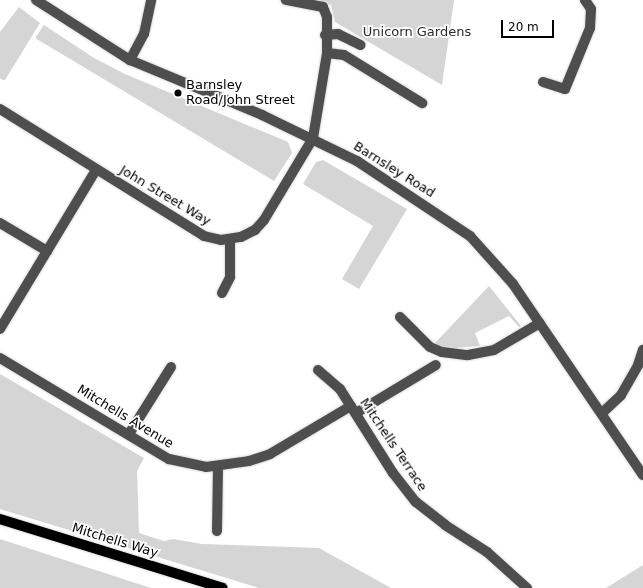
<!DOCTYPE html>
<html>
<head>
<meta charset="utf-8">
<style>
	body { margin:0 }
	#map { position:relative; width:643px; height:588px; overflow:hidden; background:#fff; font-family:"DejaVu Sans",sans-serif }
	div>[style] { position:absolute }
	[style*='--x'] { left:calc(var(--x)*1px); top:calc(var(--y)*1px); width:calc(var(--w)*1px); rotate:calc(var(--a)*1deg) }
	.green>* { inset:0; background:#d5d5d5 }
	.roads { filter:drop-shadow(0 0 1px #dbdbdb) drop-shadow(0 0 1px #dbdbdb) }
	.minor>* { height:10px; margin:-5px; padding:0 5px; transform-origin:5px; border-radius:5px; background:#4e4e4e }
	.major>* { height:10px; margin:-5px; padding:0 5px; transform-origin:5px; border-radius:5px; background:#000 }
	.dots>* { width:11px; height:11px; translate:-50% -50%; box-sizing:border-box; border:2px solid #fff; border-radius:50% }
	span { translate:-50% -50%; white-space:nowrap; text-align:center; line-height:1.15; -webkit-text-stroke:3.5px #fff; paint-order:stroke }
	.park-label { font-size:13px; color:#2c2c2c }
	.poi-label { font-size:13px; color:#000 }
	.left { translate:0 -50%; text-align:left }
	.street-label { font-size:13px; color:#000 }
	.scale { position:absolute; left:501px; top:20px; width:53px; height:18px; box-sizing:border-box; border:2px solid #000; border-top:0; padding-left:5px; font-size:12px; line-height:14px; white-space:nowrap; color:#000; -webkit-text-stroke:3px #fff; paint-order:stroke }
</style>
</head>
<body>
<div id="map">
	<div class="green">
		<div style="clip-path:polygon(309px 0,454px 0,442px 85px,335px 22px,331px 5px)"></div>
		<div style="clip-path:polygon(19px 7px,40px 23px,5px 80px,3px 80px,0 78px,0 32px)"></div>
		<div style="clip-path:polygon(44px 25px,94px 58px,125px 74px,288px 142px,292px 153px,274px 181px,35px 38px)"></div>
		<div style="clip-path:polygon(323px 160px,407px 209px,359px 289px,342px 279px,373px 226px,303px 184px,316px 162px)"></div>
		<div style="clip-path:polygon(489px 286px,521px 326px,519px 327px,509px 316px,475px 333px,480px 346px,443px 349px,434px 344px)"></div>
		<div style="clip-path:polygon(0 374px,144px 458px,137px 471px,139px 533px,164px 541px,173px 539px,202px 544px,319px 548px,391px 588px,259px 588px,0 509px)"></div>
		<div style="clip-path:polygon(0 539px,151px 588px,0 588px)"></div>
		<div style="clip-path:polygon(643px 565px,643px 588px,606px 588px)"></div>
	</div>
	<div class="roads">
		<div class="minor">
			<div style="--x:36;--y:0;--w:112;--a:32.6"></div>
			<div style="--x:130;--y:60;--w:143;--a:22.6"></div>
			<div style="--x:262;--y:115;--w:106;--a:25.8"></div>
			<div style="--x:357;--y:161;--w:136;--a:33.6"></div>
			<div style="--x:470;--y:236;--w:64;--a:48.1"></div>
			<div style="--x:513;--y:284;--w:231;--a:55.8"></div>
			<div style="--x:325;--y:35;--w:13;--a:-4"></div>
			<div style="--x:338;--y:34;--w:25;--a:26"></div>
			<div style="--x:327;--y:53;--w:17;--a:7"></div>
			<div style="--x:344;--y:55;--w:92;--a:31.6"></div>
			<div style="--x:130;--y:60;--w:30;--a:-62"></div>
			<div style="--x:144;--y:34;--w:35;--a:-78"></div>
			<div style="--x:543;--y:82;--w:23;--a:18"></div>
			<div style="--x:565;--y:89;--w:66;--a:-67.7"></div>
			<div style="--x:590;--y:28;--w:19;--a:-87"></div>
			<div style="--x:591;--y:9;--w:11;--a:-124"></div>
			<div style="--x:0;--y:109;--w:240;--a:31.9"></div>
			<div style="--x:204;--y:236;--w:17;--a:13"></div>
			<div style="--x:221;--y:240;--w:20;--a:-9"></div>
			<div style="--x:241;--y:237;--w:16;--a:-27"></div>
			<div style="--x:255;--y:230;--w:13;--a:-48"></div>
			<div style="--x:264;--y:220;--w:96;--a:-59.1"></div>
			<div style="--x:313;--y:138;--w:86;--a:-80.6"></div>
			<div style="--x:327;--y:53;--w:36;--a:-90"></div>
			<div style="--x:327;--y:17;--w:11;--a:-112"></div>
			<div style="--x:323;--y:7;--w:38;--a:-169"></div>
			<div style="--x:0;--y:223;--w:55;--a:30.8"></div>
			<div style="--x:222;--y:293;--w:18;--a:-63"></div>
			<div style="--x:230;--y:277;--w:38;--a:-90"></div>
			<div style="--x:400;--y:317;--w:42;--a:45"></div>
			<div style="--x:430;--y:347;--w:13;--a:23"></div>
			<div style="--x:442;--y:352;--w:26;--a:7"></div>
			<div style="--x:468;--y:355;--w:26;--a:-11"></div>
			<div style="--x:494;--y:350;--w:53;--a:-30.4"></div>
			<div style="--x:0;--y:329;--w:186;--a:-58.9"></div>
			<div style="--x:0;--y:358;--w:197;--a:30.9"></div>
			<div style="--x:169;--y:459;--w:38;--a:12"></div>
			<div style="--x:206;--y:467;--w:43;--a:-7.9"></div>
			<div style="--x:249;--y:461;--w:22;--a:-18"></div>
			<div style="--x:270;--y:454;--w:94;--a:-30.7"></div>
			<div style="--x:318;--y:370;--w:29;--a:41"></div>
			<div style="--x:340;--y:389;--w:99;--a:57.8"></div>
			<div style="--x:393;--y:473;--w:37;--a:52"></div>
			<div style="--x:416;--y:502;--w:37;--a:38"></div>
			<div style="--x:445;--y:525;--w:50;--a:32.7"></div>
			<div style="--x:487;--y:552;--w:54;--a:42"></div>
			<div style="--x:356;--y:413;--w:93;--a:-31"></div>
			<div style="--x:602;--y:413;--w:26;--a:-43"></div>
			<div style="--x:621;--y:395;--w:34;--a:-60"></div>
			<div style="--x:638;--y:365;--w:16;--a:-72"></div>
			<div style="--x:129;--y:434;--w:79;--a:-57.9"></div>
			<div style="--x:217;--y:531;--w:65;--a:-89.1"></div>
		</div>
		<div class="major">
			<div style="--x:0;--y:519;--w:233;--a:17.2"></div>
		</div>
	</div>
	<div class="dots">
		<div style="left:178px;top:93px;background:#000"></div>
	</div>
	<div class="park-label">
		<span style="left:417px;top:32px">Unicorn Gardens</span>
	</div>
	<div class="poi-label">
		<span class="left" style="left:186px;top:93px">Barnsley<br>Road/John Street</span>
	</div>
	<div class="street-label">
		<span style="left:394px;top:170px;rotate:32deg">Barnsley Road</span>
		<span style="left:165px;top:196px;rotate:31deg">John Street Way</span>
		<span style="left:125px;top:417px;rotate:31deg">Mitchells Avenue</span>
		<span style="left:393px;top:445px;rotate:56deg">Mitchells Terrace</span>
		<span style="left:115px;top:541px;rotate:17deg">Mitchells Way</span>
	</div>
	<div class="scale">20 m</div>
</div>
</body>
</html>
